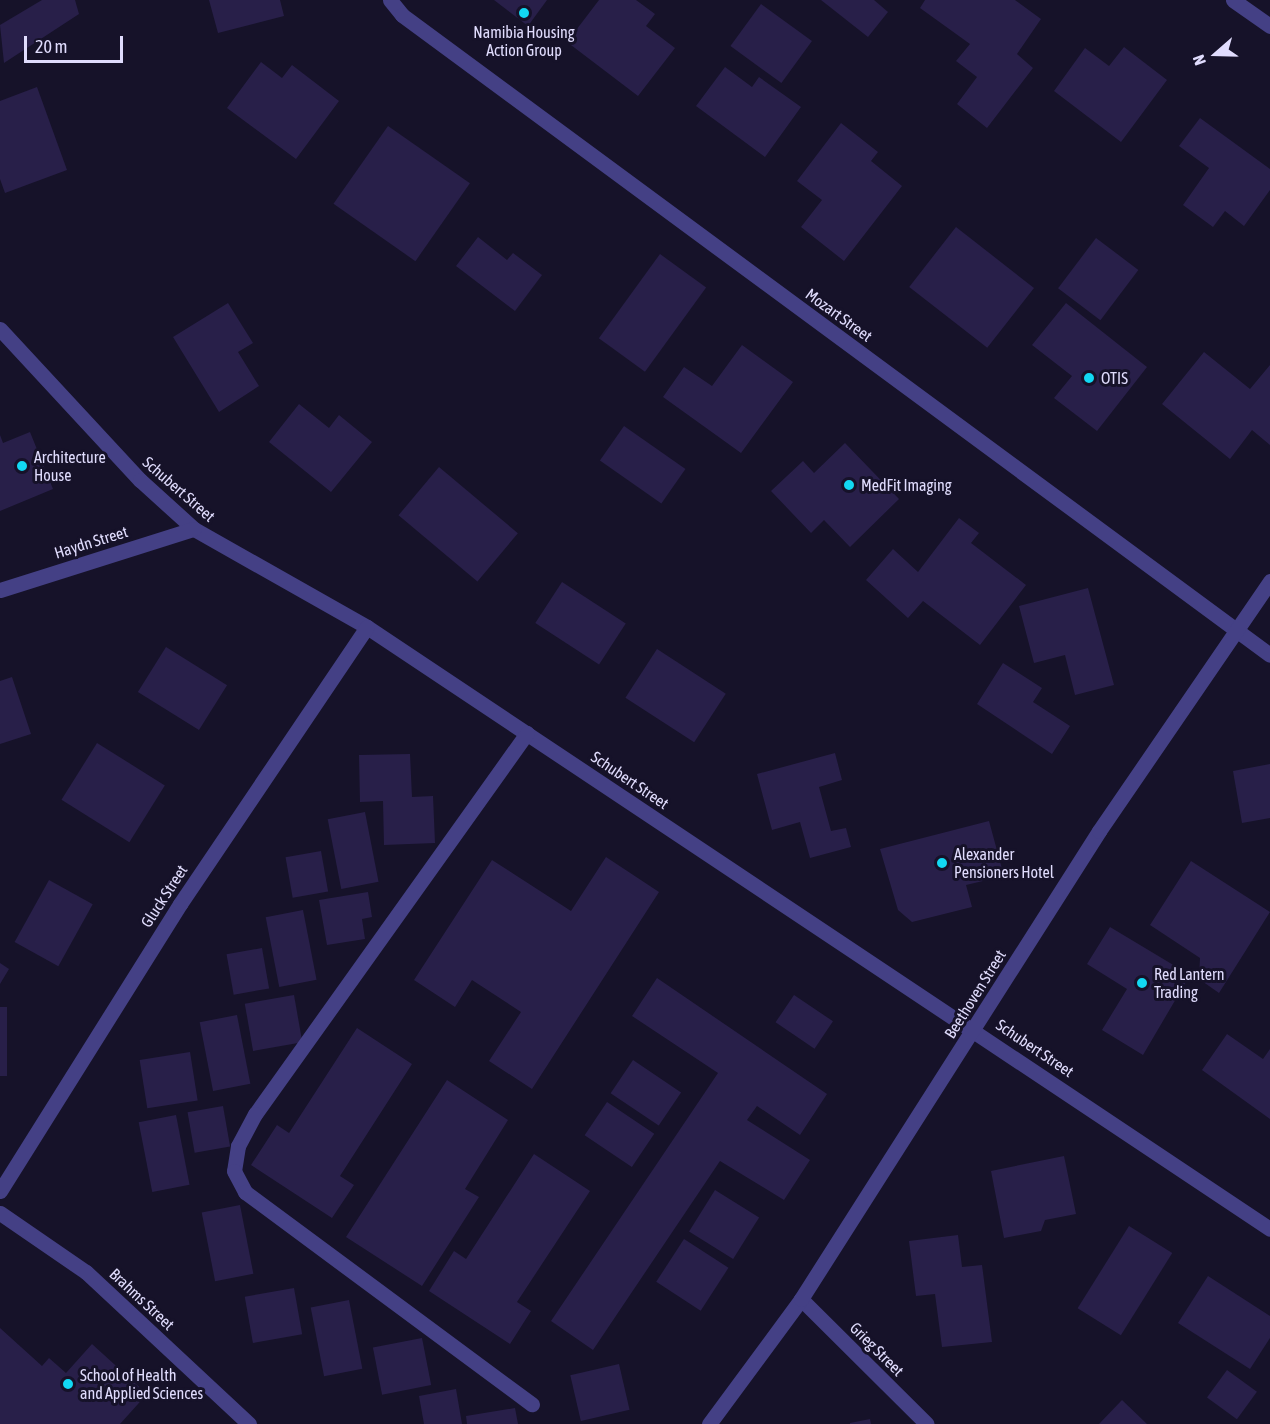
<!DOCTYPE html>
<html>
<head>
<meta charset="utf-8">
<style>
	body { margin:0 }
	#map { position:relative; width:1270px; height:1424px; overflow:hidden; background:#161229; font-family:"Asap Condensed",sans-serif }
	div>[style] { position:absolute }
	[style*='--x'] { left:calc(var(--x)*1px); top:calc(var(--y)*1px); width:calc(var(--w)*1px); rotate:calc(var(--a)*1deg) }
	.building>* { inset:0; background:#281f49; transform-origin:0 0 }
	.minor>* { height:15px; margin:-7.5px; padding:0 7.5px; transform-origin:7.5px; border-radius:7.5px; background:#444085 }
	.dots>* { width:16px; height:16px; translate:-50% -50%; box-sizing:border-box; border:3px solid #161229; border-radius:50% }
	span { translate:-50% -50%; white-space:nowrap; text-align:center; line-height:1.15; -webkit-text-stroke:6px #161229; paint-order:stroke }
	.poi-label { font-size:16px; color:#e0dcfd }
	.left { translate:0 -50%; text-align:left }
	.street-label { font-size:16px; color:#e0dcfd }
	.north { position:absolute; left:1186px; top:24px; width:60px; height:60px; -webkit-text-stroke:4px #161229; paint-order:stroke; rotate:250deg; font-size:16px; font-weight:700; line-height:24px; text-align:center; color:#e0dcfd }
	.north::after { content:''; display:block; margin:auto; width:21px; height:27px; background:#e0dcfd; clip-path:polygon(50% 0,100% 100%,50% 72%,0 100%) }
	.scale { position:absolute; left:24px; top:36px; width:99px; height:27px; box-sizing:border-box; border:3px solid #e0dcfd; border-top:0; padding-left:8px; font-size:18px; line-height:21px; white-space:nowrap; color:#e0dcfd; -webkit-text-stroke:4px #161229; paint-order:stroke }
</style>
</head>
<body>
<div id="map">
	<div class="building">
		<div style="clip-path:polygon(42px 0,75px 0,79px 14px,4px 63px,0 25px)"></div>
		<div style="clip-path:polygon(209px 0,280px 0,284px 16px,218px 33px)"></div>
		<div style="clip-path:polygon(494px 0,547px 0,528px 26px)"></div>
		<div style="clip-path:polygon(599px 0,636px 0,655px 14px,646px 26px,675px 48px,638px 96px,567px 42px)"></div>
		<div style="clip-path:polygon(821px 0,874px 0,888px 12px,868px 37px)"></div>
		<div style="clip-path:polygon(925px 0,1015px 0,1041px 19px,1017px 54px,1033px 68px,987px 128px,957px 104px,977px 77px,956px 61px,970px 44px,920px 8px)"></div>
		<div style="left:761px;top:4px;width:63px;height:52px;rotate:36deg"></div>
		<div style="clip-path:polygon(1124px 47px,1167px 80px,1121px 142px,1054px 91px,1085px 48px,1109px 66px)"></div>
		<div style="clip-path:polygon(261px 62px,282px 78px,292px 65px,339px 101px,296px 159px,227px 108px)"></div>
		<div style="clip-path:polygon(725px 67px,752px 87px,759px 77px,801px 107px,765px 157px,696px 106px)"></div>
		<div style="clip-path:polygon(37px 87px,67px 170px,5px 193px,0 179px,0 101px)"></div>
		<div style="clip-path:polygon(1200px 118px,1270px 169px,1270px 190px,1244px 226px,1225px 211px,1213px 227px,1183px 205px,1209px 168px,1179px 146px)"></div>
		<div style="clip-path:polygon(841px 123px,878px 152px,871px 161px,902px 186px,844px 261px,801px 227px,822px 200px,797px 181px)"></div>
		<div style="left:388px;top:126px;width:100px;height:95px;rotate:35deg"></div>
		<div style="left:956px;top:227px;width:99px;height:76px;rotate:38deg"></div>
		<div style="clip-path:polygon(478px 237px,507px 260px,513px 253px,542px 275px,515px 311px,456px 266px)"></div>
		<div style="left:1096px;top:238px;width:53px;height:63px;rotate:37deg"></div>
		<div style="left:660px;top:254px;width:57px;height:104px;rotate:36deg"></div>
		<div style="clip-path:polygon(228px 303px,253px 343px,238px 352px,259px 386px,219px 412px,173px 337px)"></div>
		<div style="clip-path:polygon(1066px 303px,1147px 367px,1097px 431px,1054px 398px,1072px 376px,1032px 345px)"></div>
		<div style="clip-path:polygon(742px 345px,793px 382px,741px 453px,663px 397px,684px 367px,712px 386px)"></div>
		<div style="clip-path:polygon(1204px 352px,1250px 389px,1270px 365px,1270px 445px,1252px 430px,1230px 459px,1162px 404px)"></div>
		<div style="clip-path:polygon(299px 404px,329px 428px,339px 415px,372px 442px,331px 492px,269px 442px)"></div>
		<div style="left:624px;top:426px;width:75px;height:42px;rotate:35deg"></div>
		<div style="clip-path:polygon(30px 432px,53px 489px,0 511px,0 435px,3px 443px)"></div>
		<div style="clip-path:polygon(845px 443px,899px 499px,850px 547px,824px 520px,811px 533px,771px 491px,803px 461px,814px 473px)"></div>
		<div style="left:439px;top:467px;width:103px;height:63px;rotate:40deg"></div>
		<div style="clip-path:polygon(959px 518px,979px 533px,971px 543px,1026px 585px,980px 645px,923px 601px,908px 618px,866px 580px,893px 549px,918px 572px)"></div>
		<div style="left:562px;top:582px;width:76px;height:49px;rotate:33deg"></div>
		<div style="clip-path:polygon(1088px 588px,1114px 685px,1075px 695px,1065px 655px,1034px 663px,1019px 606px)"></div>
		<div style="left:166px;top:647px;width:72px;height:53px;rotate:32deg"></div>
		<div style="left:657px;top:649px;width:82px;height:58px;rotate:33deg"></div>
		<div style="clip-path:polygon(1003px 663px,1042px 688px,1033px 702px,1070px 726px,1052px 754px,977px 704px)"></div>
		<div style="clip-path:polygon(12px 677px,31px 734px,0 744px,0 681px)"></div>
		<div style="left:97px;top:743px;width:80px;height:67px;rotate:32deg"></div>
		<div style="clip-path:polygon(835px 753px,842px 780px,819px 787px,831px 831px,846px 828px,851px 847px,810px 858px,800px 822px,772px 830px,757px 774px)"></div>
		<div style="clip-path:polygon(410px 754px,412px 797px,433px 796px,435px 843px,384px 845px,383px 801px,360px 802px,359px 755px)"></div>
		<div style="clip-path:polygon(1270px 764px,1270px 818px,1242px 823px,1233px 771px)"></div>
		<div style="left:365px;top:812px;width:71px;height:38px;rotate:79deg"></div>
		<div style="clip-path:polygon(989px 821px,1004px 876px,966px 885px,972px 907px,912px 922px,898px 910px,880px 849px)"></div>
		<div style="left:321px;top:851px;width:41px;height:36px;rotate:80deg"></div>
		<div style="clip-path:polygon(606px 857px,659px 892px,532px 1089px,489px 1061px,521px 1012px,472px 980px,455px 1007px,414px 980px,492px 860px,571px 911px)"></div>
		<div style="clip-path:polygon(1191px 861px,1270px 912px,1219px 993px,1199px 979px,1200px 958px,1150px 925px)"></div>
		<div style="left:49px;top:880px;width:50px;height:71px;rotate:29deg"></div>
		<div style="clip-path:polygon(368px 892px,372px 917px,362px 919px,365px 939px,327px 945px,319px 900px)"></div>
		<div style="left:303px;top:910px;width:71px;height:38px;rotate:79deg"></div>
		<div style="clip-path:polygon(1110px 927px,1190px 975px,1143px 1055px,1102px 1030px,1127px 989px,1087px 964px)"></div>
		<div style="left:262px;top:948px;width:41px;height:36px;rotate:80deg"></div>
		<div style="clip-path:polygon(0 963px,9px 969px,0 984px)"></div>
		<div style="clip-path:polygon(657px 978px,827px 1094px,800px 1135px,757px 1106px,747px 1120px,810px 1160px,784px 1200px,720px 1161px,593px 1350px,551px 1321px,718px 1073px,632px 1016px)"></div>
		<div style="left:294px;top:995px;width:48px;height:50px;rotate:80deg"></div>
		<div style="left:794px;top:995px;width:47px;height:33px;rotate:34deg"></div>
		<div style="left:0;top:1007px;width:7px;height:69px"></div>
		<div style="left:237px;top:1015px;width:70px;height:38px;rotate:79deg"></div>
		<div style="clip-path:polygon(357px 1028px,412px 1064px,340px 1176px,354px 1185px,332px 1218px,251px 1165px,277px 1125px,289px 1133px)"></div>
		<div style="clip-path:polygon(1227px 1034px,1263px 1059px,1270px 1049px,1270px 1119px,1202px 1070px)"></div>
		<div style="left:190px;top:1052px;width:49px;height:51px;rotate:81deg"></div>
		<div style="left:633px;top:1060px;width:58px;height:40px;rotate:34deg"></div>
		<div style="clip-path:polygon(447px 1080px,508px 1120px,465px 1189px,479px 1197px,422px 1286px,346px 1237px)"></div>
		<div style="left:607px;top:1102px;width:57px;height:40px;rotate:34deg"></div>
		<div style="left:223px;top:1106px;width:41px;height:36px;rotate:80deg"></div>
		<div style="left:176px;top:1115px;width:71px;height:38px;rotate:79deg"></div>
		<div style="clip-path:polygon(534px 1154px,590px 1191px,517px 1302px,531px 1311px,510px 1344px,429px 1291px,454px 1251px,466px 1259px)"></div>
		<div style="clip-path:polygon(1064px 1156px,1076px 1214px,1045px 1220px,1041px 1231px,1004px 1238px,991px 1171px)"></div>
		<div style="left:715px;top:1190px;width:52px;height:49px;rotate:32deg"></div>
		<div style="left:240px;top:1205px;width:70px;height:39px;rotate:79deg"></div>
		<div style="left:1129px;top:1226px;width:51px;height:97px;rotate:32deg"></div>
		<div style="clip-path:polygon(958px 1235px,962px 1267px,982px 1265px,992px 1342px,942px 1347px,935px 1294px,916px 1296px,909px 1241px)"></div>
		<div style="left:684px;top:1239px;width:53px;height:51px;rotate:33deg"></div>
		<div style="clip-path:polygon(1208px 1276px,1270px 1316px,1270px 1338px,1250px 1369px,1178px 1323px)"></div>
		<div style="left:294px;top:1288px;width:47px;height:50px;rotate:80deg"></div>
		<div style="left:349px;top:1300px;width:70px;height:39px;rotate:79deg"></div>
		<div style="clip-path:polygon(0 1328px,42px 1366px,49px 1358px,66px 1373px,92px 1344px,147px 1394px,120px 1424px,0 1424px)"></div>
		<div style="left:422px;top:1338px;width:48px;height:50px;rotate:79deg"></div>
		<div style="left:619px;top:1364px;width:47px;height:50px;rotate:77deg"></div>
		<div style="left:1227px;top:1370px;width:37px;height:34px;rotate:36deg"></div>
		<div style="clip-path:polygon(456px 1389px,462px 1424px,424px 1424px,419px 1396px)"></div>
		<div style="clip-path:polygon(1122px 1400px,1147px 1424px,1099px 1424px)"></div>
		<div style="clip-path:polygon(515px 1408px,518px 1424px,467px 1424px,466px 1416px)"></div>
		<div style="clip-path:polygon(870px 1419px,871px 1424px,850px 1424px,850px 1423px)"></div>
	</div>
	<div class="minor">
		<div style="--x:390;--y:0;--w:19;--a:51"></div>
		<div style="--x:402;--y:15;--w:1078;--a:36.4"></div>
		<div style="--x:1233;--y:0;--w:45;--a:35.1"></div>
		<div style="--x:0;--y:329;--w:206;--a:47.2"></div>
		<div style="--x:140;--y:480;--w:73;--a:42.2"></div>
		<div style="--x:194;--y:529;--w:199;--a:29.5"></div>
		<div style="--x:367;--y:627;--w:1085;--a:33.69"></div>
		<div style="--x:0;--y:590;--w:203;--a:-17.5"></div>
		<div style="--x:527;--y:733;--w:468;--a:125.5"></div>
		<div style="--x:255;--y:1114;--w:36;--a:118"></div>
		<div style="--x:238;--y:1146;--w:25;--a:99"></div>
		<div style="--x:234;--y:1171;--w:24;--a:62"></div>
		<div style="--x:245;--y:1192;--w:357;--a:36.5"></div>
		<div style="--x:0;--y:1191;--w:339;--a:-57.9"></div>
		<div style="--x:180;--y:904;--w:334;--a:-56"></div>
		<div style="--x:0;--y:1213;--w:104;--a:34.5"></div>
		<div style="--x:86;--y:1272;--w:223;--a:43"></div>
		<div style="--x:801;--y:1299;--w:177;--a:44.8"></div>
		<div style="--x:709;--y:1424;--w:155;--a:-53.6"></div>
		<div style="--x:801;--y:1299;--w:555;--a:-57.51"></div>
		<div style="--x:1099;--y:831;--w:303;--a:-55.6"></div>
	</div>
	<div class="dots">
		<div style="left:524px;top:13px;background:#12d8f3"></div>
		<div style="left:1089px;top:378px;background:#12d8f3"></div>
		<div style="left:22px;top:466px;background:#12d8f3"></div>
		<div style="left:849px;top:485px;background:#12d8f3"></div>
		<div style="left:942px;top:863px;background:#12d8f3"></div>
		<div style="left:1142px;top:983px;background:#12d8f3"></div>
		<div style="left:68px;top:1384px;background:#12d8f3"></div>
	</div>
	<div class="poi-label">
		<span style="left:524px;top:41px">Namibia Housing<br>Action Group</span>
		<span class="left" style="left:1101px;top:378px">OTIS</span>
		<span class="left" style="left:34px;top:466px">Architecture<br>House</span>
		<span class="left" style="left:861px;top:485px">MedFit Imaging</span>
		<span class="left" style="left:954px;top:863px">Alexander<br>Pensioners Hotel</span>
		<span class="left" style="left:1154px;top:983px">Red Lantern<br>Trading</span>
		<span class="left" style="left:80px;top:1384px">School of Health<br>and Applied Sciences</span>
	</div>
	<div class="street-label">
		<span style="left:839px;top:315px;rotate:36deg">Mozart Street</span>
		<span style="left:179px;top:489px;rotate:41deg">Schubert Street</span>
		<span style="left:91px;top:542px;rotate:-17deg">Haydn Street</span>
		<span style="left:630px;top:780px;rotate:34deg">Schubert Street</span>
		<span style="left:164px;top:896px;rotate:-57deg">Gluck Street</span>
		<span style="left:975px;top:994px;rotate:-58deg">Beethoven Street</span>
		<span style="left:1035px;top:1048px;rotate:34deg">Schubert Street</span>
		<span style="left:142px;top:1299px;rotate:43deg">Brahms Street</span>
		<span style="left:877px;top:1349px;rotate:45deg">Grieg Street</span>
	</div>
	<div class="north">N</div>
	<div class="scale">20 m</div>
</div>
</body>
</html>
